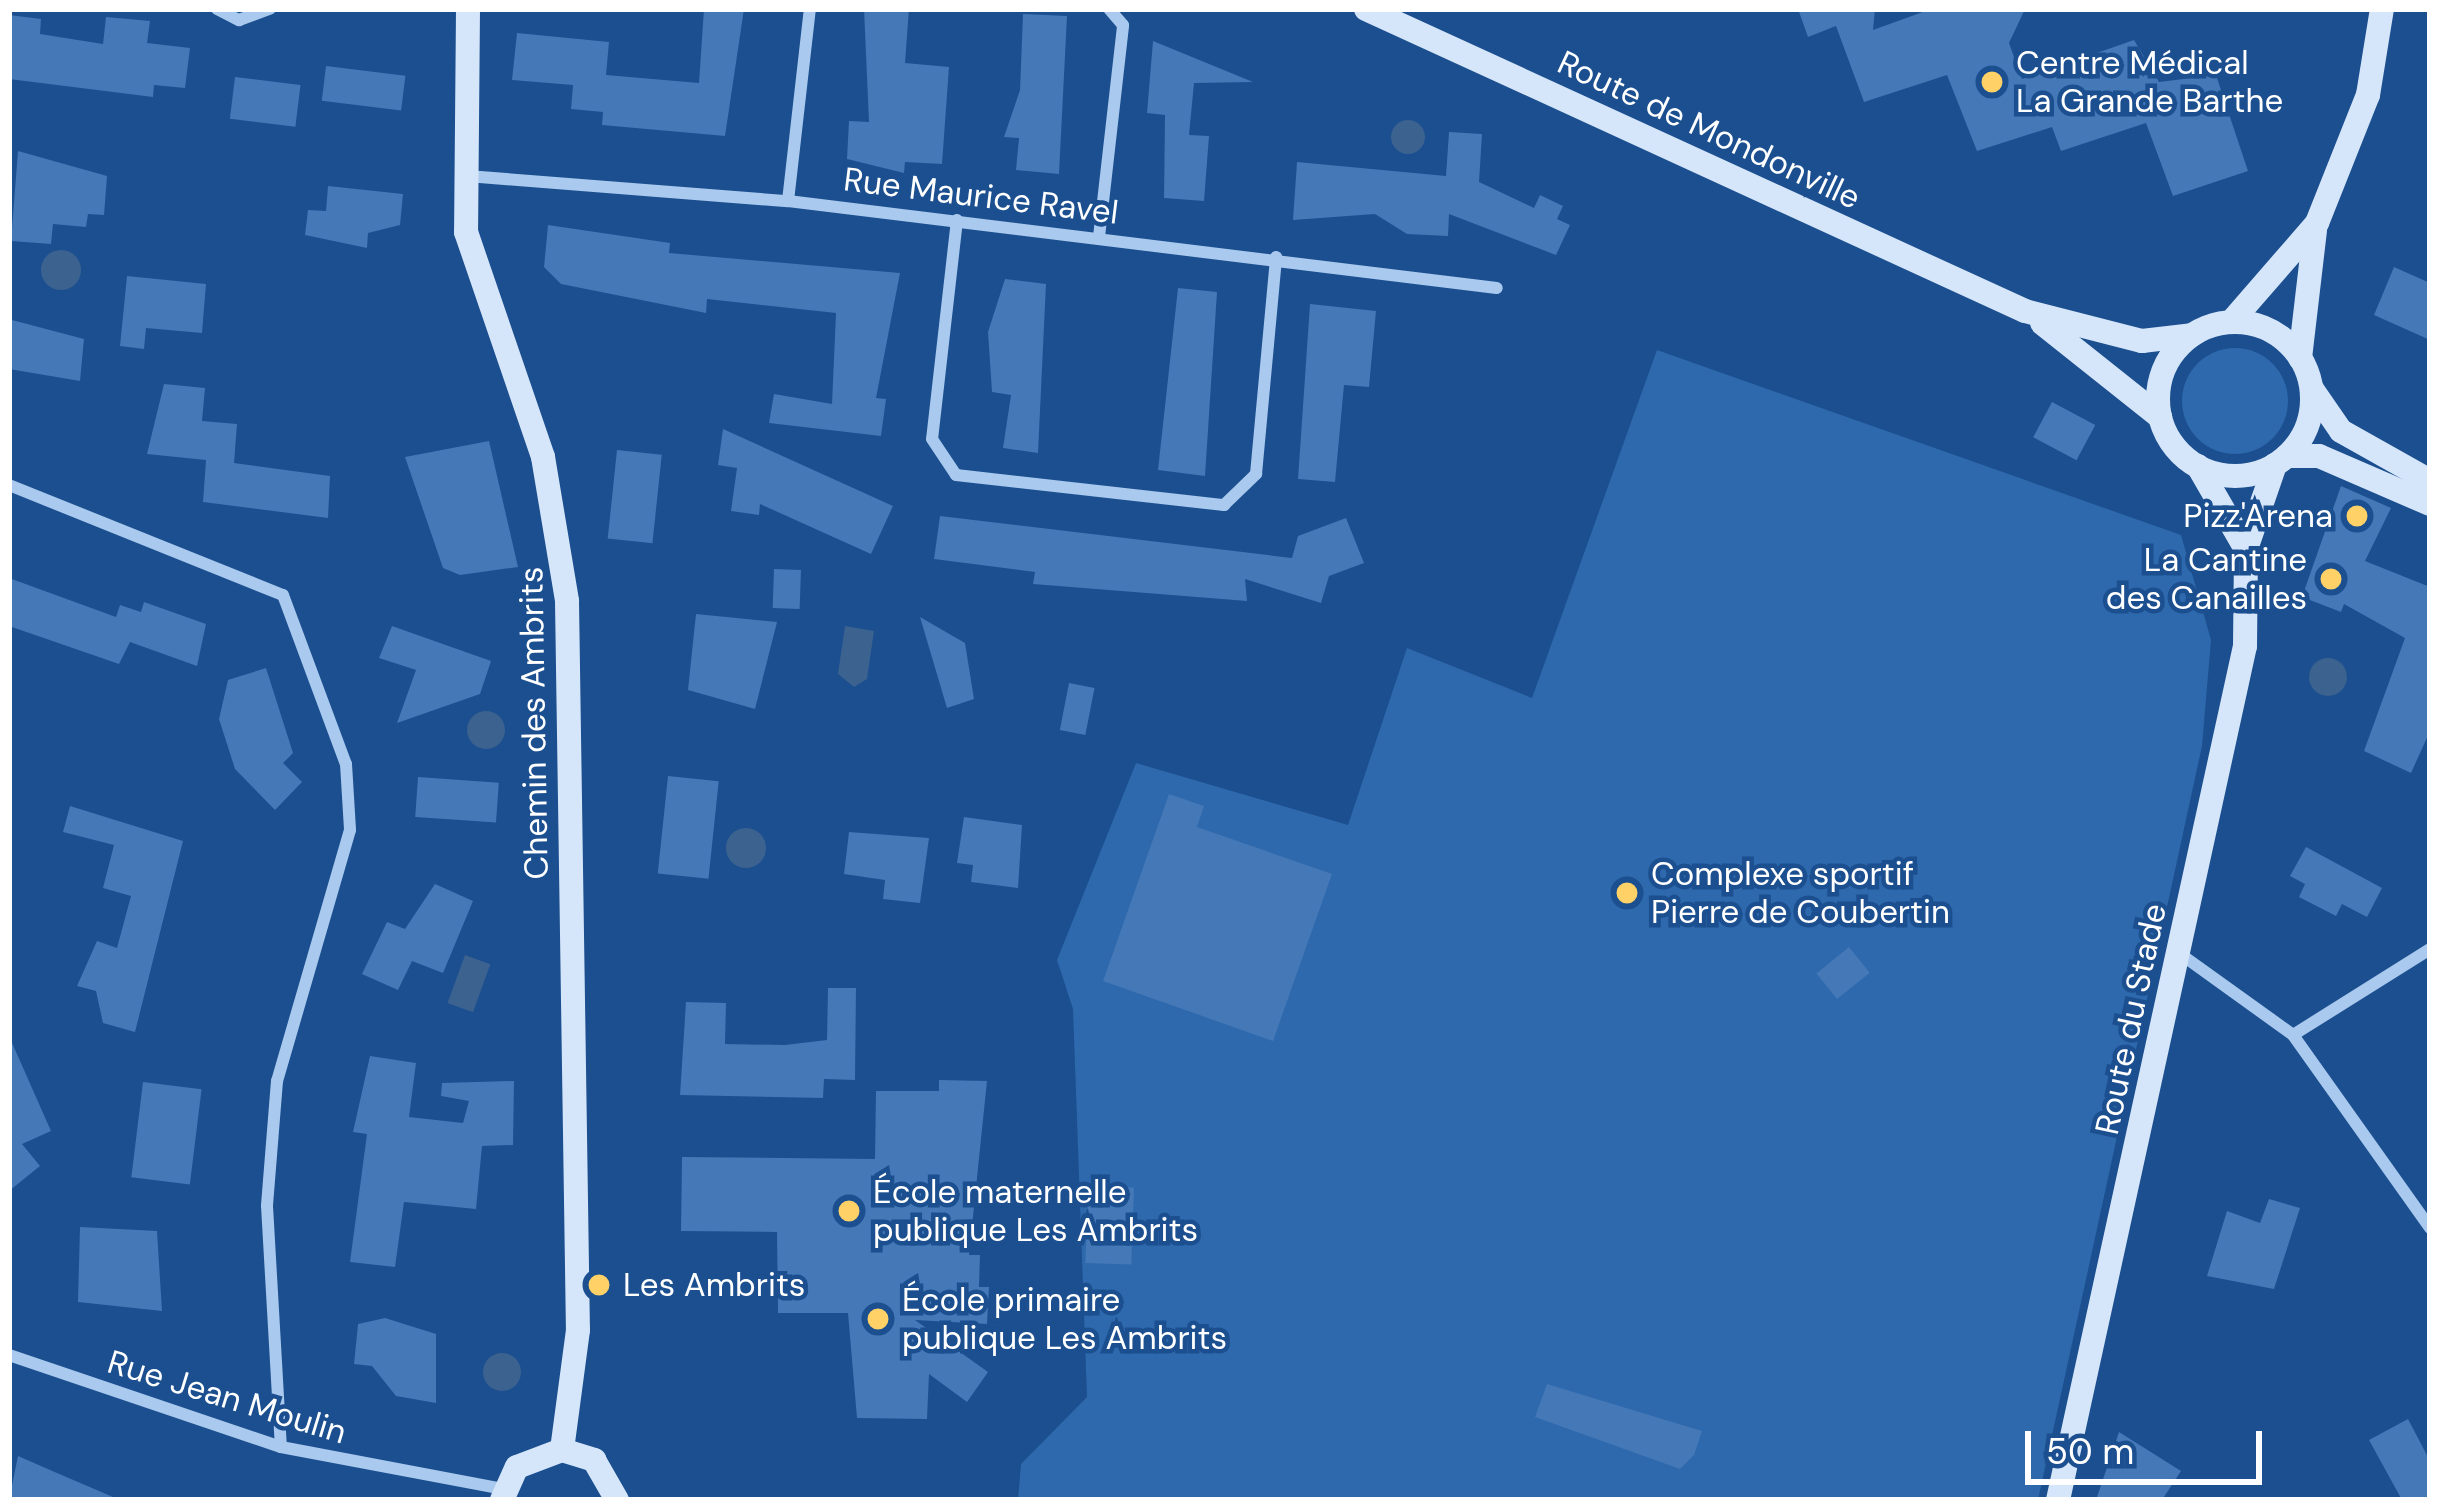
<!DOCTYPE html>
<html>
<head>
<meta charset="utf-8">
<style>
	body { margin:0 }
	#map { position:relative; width:2439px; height:1509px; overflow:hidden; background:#1b4f8f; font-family:"DM Sans",sans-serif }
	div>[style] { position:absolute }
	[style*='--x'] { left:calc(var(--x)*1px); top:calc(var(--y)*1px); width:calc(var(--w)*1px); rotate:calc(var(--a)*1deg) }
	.green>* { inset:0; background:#2e69ad }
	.round { border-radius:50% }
	.water>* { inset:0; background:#3c6290; transform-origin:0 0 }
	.building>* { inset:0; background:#4478b7; transform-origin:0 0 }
	.street>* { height:12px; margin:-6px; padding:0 6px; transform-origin:6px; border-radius:6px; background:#a9c9ee }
	.secondary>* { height:24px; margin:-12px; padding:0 12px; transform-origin:12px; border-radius:12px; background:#d6e6fa }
	.secondary>.ring { margin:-12px; padding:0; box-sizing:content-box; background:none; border:24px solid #d6e6fa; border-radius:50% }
	.dots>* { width:33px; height:33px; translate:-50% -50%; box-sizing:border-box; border:6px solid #1b4f8f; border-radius:50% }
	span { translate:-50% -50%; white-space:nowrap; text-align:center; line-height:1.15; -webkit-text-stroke:9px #1b4f8f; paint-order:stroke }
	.poi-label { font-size:33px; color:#fff }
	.left { translate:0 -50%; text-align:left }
	.right { translate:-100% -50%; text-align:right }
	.street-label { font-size:33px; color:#fff }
	.frame { position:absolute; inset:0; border:12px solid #fff; pointer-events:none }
	.scale { position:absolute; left:2025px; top:1431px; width:237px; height:54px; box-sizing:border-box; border:6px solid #fff; border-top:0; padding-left:15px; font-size:36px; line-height:42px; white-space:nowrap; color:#fff; -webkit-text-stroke:9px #1b4f8f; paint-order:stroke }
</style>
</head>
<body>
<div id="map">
	<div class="green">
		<div class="round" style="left:2182px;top:348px;width:106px;height:106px"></div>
		<div style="clip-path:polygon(1657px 350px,2181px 535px,2211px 640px,2202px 746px,2038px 1500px,1018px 1500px,1021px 1464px,1087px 1397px,1073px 1009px,1057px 960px,1136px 763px,1348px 825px,1407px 648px,1532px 698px)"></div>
	</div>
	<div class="water">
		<div class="round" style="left:1391px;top:120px;width:34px;height:34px"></div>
		<div class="round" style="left:41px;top:250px;width:40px;height:40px"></div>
		<div style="clip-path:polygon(845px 626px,874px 631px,867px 679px,854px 687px,838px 674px)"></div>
		<div class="round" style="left:2309px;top:658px;width:38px;height:38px"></div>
		<div class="round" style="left:467px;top:711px;width:38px;height:38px"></div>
		<div class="round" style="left:726px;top:828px;width:40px;height:40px"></div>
		<div style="left:465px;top:955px;width:27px;height:51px;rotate:20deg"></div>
		<div class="round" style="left:483px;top:1353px;width:38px;height:38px"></div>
	</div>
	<div class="building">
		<div style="clip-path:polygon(704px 9px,744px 9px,725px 136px,602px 125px,603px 112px,571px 109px,573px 85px,512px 80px,517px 33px,609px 42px,606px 75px,699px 83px)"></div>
		<div style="clip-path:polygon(864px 9px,909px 9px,905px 63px,949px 67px,942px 164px,905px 162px,904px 173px,847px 159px,849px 121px,869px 122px)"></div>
		<div style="clip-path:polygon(1798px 9px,1875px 9px,1873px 30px,1931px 9px,2025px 9px,2009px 43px,2022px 79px,2134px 40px,2159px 82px,2216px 75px,2248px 171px,2173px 196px,2146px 123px,2061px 151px,2052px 127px,1977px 151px,1947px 75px,1864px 102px,1836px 26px,1808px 37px)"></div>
		<div style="clip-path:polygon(1023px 14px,1067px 16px,1059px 174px,1016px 170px,1019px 138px,1004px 137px,1020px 90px)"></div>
		<div style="clip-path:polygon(9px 15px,41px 19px,40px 34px,103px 44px,106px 17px,150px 21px,147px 43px,190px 48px,185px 88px,154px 85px,153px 97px,9px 79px)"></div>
		<div style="clip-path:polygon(1153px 41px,1253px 82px,1194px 83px,1189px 135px,1209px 136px,1204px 201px,1164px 198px,1165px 115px,1147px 113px)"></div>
		<div style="left:326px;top:66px;width:80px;height:35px;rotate:7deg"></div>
		<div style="left:235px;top:77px;width:66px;height:42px;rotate:7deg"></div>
		<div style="clip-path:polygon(1449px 132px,1482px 134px,1479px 182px,1534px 208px,1540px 195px,1563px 206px,1557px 219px,1570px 225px,1556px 255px,1449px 214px,1448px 236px,1407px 234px,1375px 214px,1293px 220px,1297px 162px,1446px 176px)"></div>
		<div style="clip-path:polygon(18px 151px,107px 176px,104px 215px,88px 214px,86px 227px,53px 224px,51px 244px,11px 241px)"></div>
		<div style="clip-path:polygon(328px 186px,403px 194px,400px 225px,368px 233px,367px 248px,305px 235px,308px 210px,326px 211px)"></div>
		<div style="clip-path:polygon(548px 225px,670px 243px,669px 253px,900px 273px,876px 398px,886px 399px,881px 436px,769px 423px,774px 394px,832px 404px,836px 313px,707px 299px,706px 313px,561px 284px,544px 267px)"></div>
		<div style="clip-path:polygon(2394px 267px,2430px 283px,2430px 340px,2374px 315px)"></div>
		<div style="clip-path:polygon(127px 276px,206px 284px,202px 333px,146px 328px,144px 349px,120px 346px)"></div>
		<div style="clip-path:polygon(1005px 279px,1046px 284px,1038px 453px,1003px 448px,1011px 395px,992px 392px,988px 332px)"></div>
		<div style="clip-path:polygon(1178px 288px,1217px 292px,1205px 476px,1158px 470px)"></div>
		<div style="clip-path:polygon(1310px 304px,1376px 311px,1369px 387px,1344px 385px,1335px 482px,1298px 479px)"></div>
		<div style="clip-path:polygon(12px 320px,84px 339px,80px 381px,9px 369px)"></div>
		<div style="clip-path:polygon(164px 384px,205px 388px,202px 421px,237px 424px,234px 463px,330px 476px,328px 518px,203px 502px,206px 460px,147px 454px)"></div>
		<div style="left:2052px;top:402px;width:49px;height:40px;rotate:28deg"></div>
		<div style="clip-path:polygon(723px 429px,893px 506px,871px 554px,760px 504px,759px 515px,731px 511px,737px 468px,718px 465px)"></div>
		<div style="clip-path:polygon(489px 441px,518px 567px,460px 575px,443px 568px,405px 457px)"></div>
		<div style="left:617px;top:450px;width:45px;height:89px;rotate:6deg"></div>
		<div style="clip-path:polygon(2341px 486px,2391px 508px,2365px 561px,2430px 587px,2430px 731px,2411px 773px,2364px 751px,2405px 638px,2344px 604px,2341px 612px,2302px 597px)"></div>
		<div style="clip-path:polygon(940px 516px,1292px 558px,1298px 536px,1346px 518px,1364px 563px,1329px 576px,1321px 603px,1245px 579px,1247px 601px,1033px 584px,1035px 572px,934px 559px)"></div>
		<div style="left:774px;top:569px;width:27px;height:39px;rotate:2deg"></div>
		<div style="clip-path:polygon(9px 578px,116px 617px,120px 605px,141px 612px,144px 602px,206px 624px,197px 666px,130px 642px,119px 664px,9px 626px)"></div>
		<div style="clip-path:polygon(696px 614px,777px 622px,755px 709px,688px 690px)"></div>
		<div style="clip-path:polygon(920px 617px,965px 643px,974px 699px,947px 708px)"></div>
		<div style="clip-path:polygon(392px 626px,491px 661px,480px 694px,397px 723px,416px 670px,379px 658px)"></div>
		<div style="clip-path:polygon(266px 668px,293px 753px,283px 763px,302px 782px,275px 810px,235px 769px,219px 719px,228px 680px)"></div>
		<div style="left:1069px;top:683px;width:26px;height:48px;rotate:11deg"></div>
		<div style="left:668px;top:776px;width:51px;height:98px;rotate:6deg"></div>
		<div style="left:418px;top:777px;width:81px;height:40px;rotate:4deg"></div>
		<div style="clip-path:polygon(1169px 794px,1204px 806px,1197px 827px,1332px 874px,1273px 1041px,1103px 981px)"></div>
		<div style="clip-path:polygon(70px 806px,183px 841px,135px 1032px,103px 1023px,96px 991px,77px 986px,97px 941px,117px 948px,131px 896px,103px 888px,114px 845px,63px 832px)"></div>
		<div style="clip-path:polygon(964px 817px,1022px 825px,1018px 888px,971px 882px,973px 865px,957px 863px)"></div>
		<div style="clip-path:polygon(849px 832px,929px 838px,920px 903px,883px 899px,885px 880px,844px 874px)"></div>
		<div style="clip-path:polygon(2306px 847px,2382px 888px,2367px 917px,2342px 904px,2336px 916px,2299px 897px,2305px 884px,2290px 876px)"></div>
		<div style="clip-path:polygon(435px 884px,473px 901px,443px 973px,412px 961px,398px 990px,362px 974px,387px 922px,405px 929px)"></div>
		<div style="left:1849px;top:947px;width:33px;height:42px;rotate:51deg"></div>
		<div style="clip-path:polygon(828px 988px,856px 988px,855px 1080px,824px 1079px,823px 1098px,680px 1095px,686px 1002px,726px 1003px,725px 1044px,785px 1045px,827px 1040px)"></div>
		<div style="clip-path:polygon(9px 1036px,51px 1131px,22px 1144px,40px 1166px,9px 1191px)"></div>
		<div style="clip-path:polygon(370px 1056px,416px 1063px,409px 1117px,463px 1123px,469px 1101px,441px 1096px,442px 1083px,514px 1081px,513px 1145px,482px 1146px,476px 1209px,404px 1202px,395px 1267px,350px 1262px,367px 1134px,353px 1132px)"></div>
		<div style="clip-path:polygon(939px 1080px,987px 1081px,969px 1255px,980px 1255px,979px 1287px,989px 1287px,987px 1324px,915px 1320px,988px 1372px,967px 1402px,929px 1374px,927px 1419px,857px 1418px,848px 1313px,778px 1313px,777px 1232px,681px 1231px,682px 1157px,875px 1159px,876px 1091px,939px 1091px)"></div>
		<div style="left:143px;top:1082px;width:59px;height:96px;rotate:7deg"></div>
		<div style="left:1088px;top:1186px;width:46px;height:77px;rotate:2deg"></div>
		<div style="clip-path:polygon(2269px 1199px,2300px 1208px,2274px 1289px,2207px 1276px,2227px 1211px,2260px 1223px)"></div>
		<div style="clip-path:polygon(80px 1227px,157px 1231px,162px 1311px,78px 1302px)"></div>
		<div style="clip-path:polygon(385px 1318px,436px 1334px,436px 1403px,396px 1396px,372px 1366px,354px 1364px,358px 1324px)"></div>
		<div style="clip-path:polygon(1547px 1384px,1702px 1431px,1694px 1455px,1680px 1469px,1535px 1417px)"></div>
		<div style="clip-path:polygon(2408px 1419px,2430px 1461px,2430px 1500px,2402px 1500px,2369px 1440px)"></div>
		<div style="clip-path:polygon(2119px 1432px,2181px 1471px,2162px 1500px,2096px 1500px)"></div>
		<div style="clip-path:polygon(18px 1456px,57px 1473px,120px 1500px,9px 1500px)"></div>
	</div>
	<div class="street">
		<div style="--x:217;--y:9;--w:25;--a:27"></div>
		<div style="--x:239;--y:20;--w:33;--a:-20"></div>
		<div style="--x:467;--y:176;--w:322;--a:4.5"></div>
		<div style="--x:788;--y:201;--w:714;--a:7"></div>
		<div style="--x:788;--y:201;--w:193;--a:-83.5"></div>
		<div style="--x:957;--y:220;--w:220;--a:96.5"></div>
		<div style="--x:932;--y:439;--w:43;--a:56.3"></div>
		<div style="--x:956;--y:475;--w:270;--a:6.4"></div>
		<div style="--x:1224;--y:505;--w:45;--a:-44.1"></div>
		<div style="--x:1256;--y:474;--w:218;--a:-84.7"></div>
		<div style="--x:1099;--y:237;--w:213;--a:-83.5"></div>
		<div style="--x:1123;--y:25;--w:21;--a:-131"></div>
		<div style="--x:9;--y:485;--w:295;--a:21.9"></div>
		<div style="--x:283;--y:595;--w:180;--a:69.6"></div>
		<div style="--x:346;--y:764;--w:66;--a:86.5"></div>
		<div style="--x:350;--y:830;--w:261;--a:106.2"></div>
		<div style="--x:277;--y:1081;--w:125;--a:94.6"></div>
		<div style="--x:267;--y:1206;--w:241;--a:86.7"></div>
		<div style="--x:2179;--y:953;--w:140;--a:35.7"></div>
		<div style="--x:2293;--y:1035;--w:237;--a:54.6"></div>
		<div style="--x:2293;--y:1035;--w:162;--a:-32.1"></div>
		<div style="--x:9;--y:1355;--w:287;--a:18.7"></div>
		<div style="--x:281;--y:1447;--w:227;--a:10.7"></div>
	</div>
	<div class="secondary">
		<div style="--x:468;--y:9;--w:223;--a:90.5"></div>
		<div style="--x:466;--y:232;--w:238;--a:71.1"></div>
		<div style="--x:543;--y:457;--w:146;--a:80.5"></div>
		<div style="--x:567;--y:601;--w:729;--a:89.14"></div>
		<div style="--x:578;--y:1330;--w:121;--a:97.6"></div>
		<div style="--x:1366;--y:9;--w:725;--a:24.62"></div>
		<div style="--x:2025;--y:311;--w:121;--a:14.4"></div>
		<div style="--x:2142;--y:341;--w:50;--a:-6.8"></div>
		<div style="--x:2231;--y:322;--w:131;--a:-49"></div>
		<div style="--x:2317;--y:223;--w:138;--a:-68.3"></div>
		<div style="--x:2368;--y:95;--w:87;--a:-80.8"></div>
		<div class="ring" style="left:2158px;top:322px;width:130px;height:130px"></div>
		<div style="--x:2042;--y:323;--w:151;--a:38.5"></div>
		<div style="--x:2300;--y:358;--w:129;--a:-83.3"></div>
		<div style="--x:2312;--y:389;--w:51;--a:55.4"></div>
		<div style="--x:2341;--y:431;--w:102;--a:29.3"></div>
		<div style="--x:2287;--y:456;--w:32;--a:0"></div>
		<div style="--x:2319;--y:456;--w:121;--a:23.4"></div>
		<div style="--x:2198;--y:466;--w:96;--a:60"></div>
		<div style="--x:502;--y:1500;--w:36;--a:-66"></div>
		<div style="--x:517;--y:1467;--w:48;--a:-20.7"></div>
		<div style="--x:562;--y:1450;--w:34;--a:17"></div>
		<div style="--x:594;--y:1460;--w:46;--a:60.1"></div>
		<div style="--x:2058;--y:1500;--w:874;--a:-77.65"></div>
		<div style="--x:2245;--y:646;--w:97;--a:-89.4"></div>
		<div style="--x:2246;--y:549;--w:89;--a:-71"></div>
	</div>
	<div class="dots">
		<div style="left:1992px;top:82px;background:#ffd166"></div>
		<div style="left:2357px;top:516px;background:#ffd166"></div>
		<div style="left:2331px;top:579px;background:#ffd166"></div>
		<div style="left:1627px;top:893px;background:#ffd166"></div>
		<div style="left:849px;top:1211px;background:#ffd166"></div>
		<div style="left:599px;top:1285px;background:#ffd166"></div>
		<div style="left:878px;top:1319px;background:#ffd166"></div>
	</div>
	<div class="poi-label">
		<span class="left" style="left:2016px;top:82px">Centre Médical<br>La Grande Barthe</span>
		<span class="right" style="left:2333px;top:516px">Pizz'Arena</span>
		<span class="right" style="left:2307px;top:579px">La Cantine<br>des Canailles</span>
		<span class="left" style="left:1651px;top:893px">Complexe sportif<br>Pierre de Coubertin</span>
		<span class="left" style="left:873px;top:1211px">École maternelle<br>publique Les Ambrits</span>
		<span class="left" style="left:623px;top:1285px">Les Ambrits</span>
		<span class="left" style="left:902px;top:1319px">École primaire<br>publique Les Ambrits</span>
	</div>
	<div class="street-label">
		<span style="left:1709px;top:130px;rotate:25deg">Route de Mondonville</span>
		<span style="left:981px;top:196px;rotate:7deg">Rue Maurice Ravel</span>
		<span style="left:534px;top:723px;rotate:-91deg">Chemin des Ambrits</span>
		<span style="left:2131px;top:1019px;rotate:-78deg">Route du Stade</span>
		<span style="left:227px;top:1397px;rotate:17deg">Rue Jean Moulin</span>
	</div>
	<div class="frame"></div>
	<div class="scale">50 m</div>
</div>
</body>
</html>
